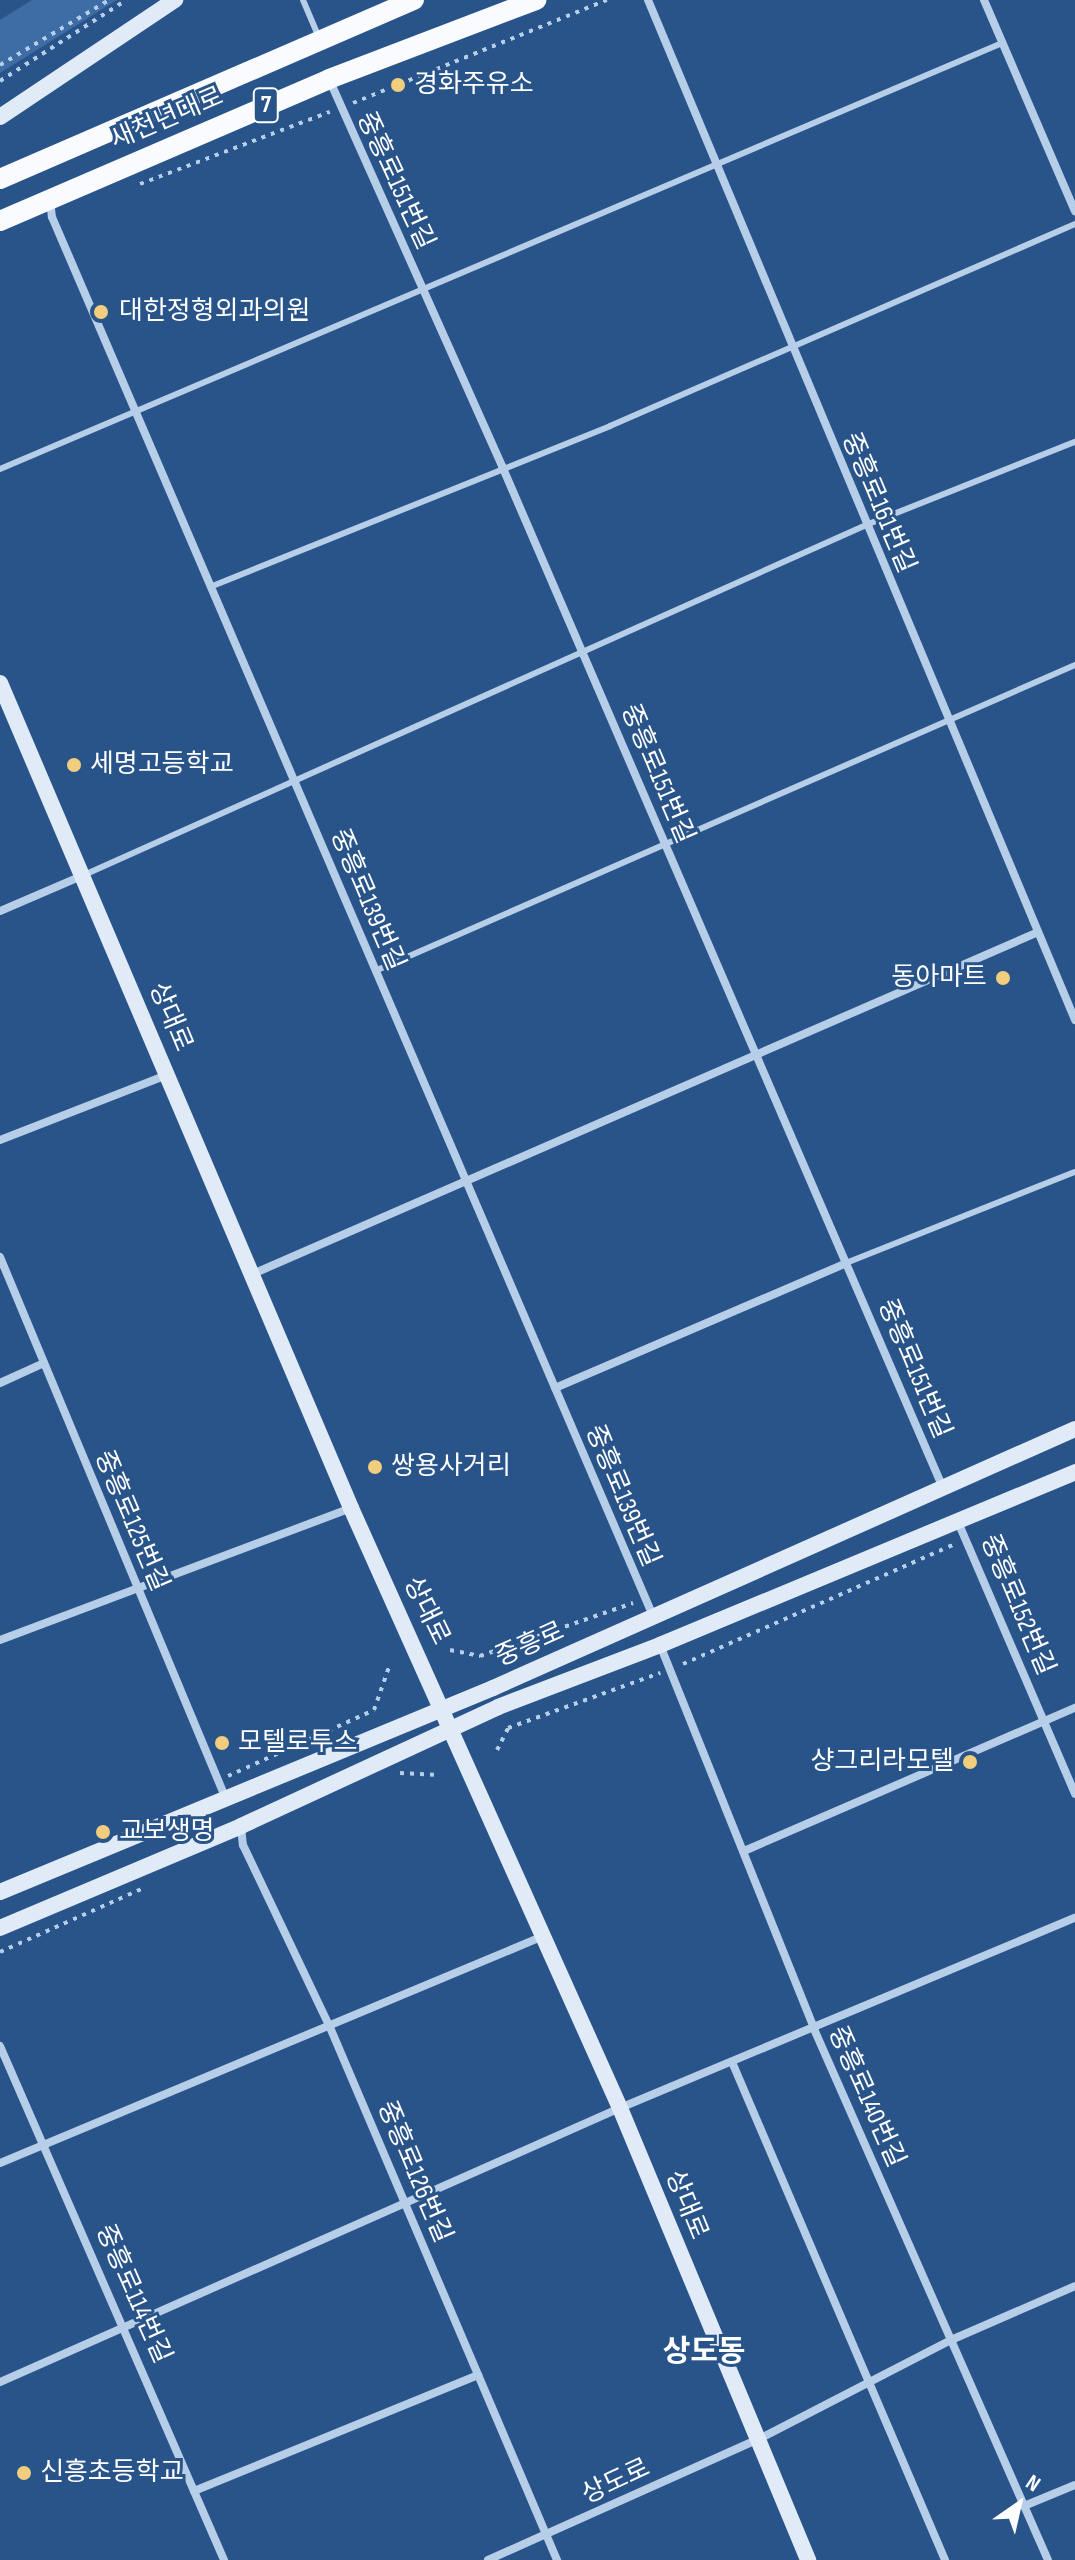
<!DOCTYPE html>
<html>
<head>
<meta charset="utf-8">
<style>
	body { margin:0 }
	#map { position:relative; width:1075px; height:2560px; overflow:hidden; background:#295489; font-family:"Sofia Sans Condensed","Noto Sans KR",sans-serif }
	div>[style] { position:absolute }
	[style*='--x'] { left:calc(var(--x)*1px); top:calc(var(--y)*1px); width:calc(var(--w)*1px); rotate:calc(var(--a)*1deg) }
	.green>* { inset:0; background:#3e6da6 }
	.path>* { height:4px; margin-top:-2px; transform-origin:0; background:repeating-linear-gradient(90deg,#b7cee9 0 4px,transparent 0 10px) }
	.lane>* { height:6px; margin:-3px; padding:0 3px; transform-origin:3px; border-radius:3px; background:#b7cee9 }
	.street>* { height:8px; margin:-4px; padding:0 4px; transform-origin:4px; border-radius:4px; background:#b7cee9 }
	.secondary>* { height:16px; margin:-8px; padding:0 8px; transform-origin:8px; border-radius:8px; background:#e1ebf8 }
	.primary>* { height:20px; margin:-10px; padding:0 10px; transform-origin:10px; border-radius:10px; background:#f9fbfe }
	.dots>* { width:22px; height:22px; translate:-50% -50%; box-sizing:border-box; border:4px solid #295489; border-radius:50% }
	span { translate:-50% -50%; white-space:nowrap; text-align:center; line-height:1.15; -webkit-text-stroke:6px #295489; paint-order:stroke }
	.shield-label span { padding:2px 6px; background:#295489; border:2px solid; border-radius:6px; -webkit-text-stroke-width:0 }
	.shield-label { font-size:24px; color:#fff; font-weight:700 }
	.poi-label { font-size:26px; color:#fff }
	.left { translate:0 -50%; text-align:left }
	.right { translate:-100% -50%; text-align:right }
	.street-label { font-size:26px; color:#fff }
	.quarter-label { font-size:30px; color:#fff; font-weight:700 }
	.north { position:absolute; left:979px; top:2464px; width:80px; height:80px; -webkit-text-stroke:6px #295489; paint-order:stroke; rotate:34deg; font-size:22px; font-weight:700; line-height:32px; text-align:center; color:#fff }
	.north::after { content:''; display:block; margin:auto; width:28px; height:36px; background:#fff; clip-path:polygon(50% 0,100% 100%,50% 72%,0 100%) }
</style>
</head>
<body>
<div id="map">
	<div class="green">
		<div style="clip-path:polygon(32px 0,117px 0,0 73px,0 20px)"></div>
	</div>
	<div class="path">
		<div style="--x:0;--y:65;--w:127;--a:-30.8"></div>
		<div style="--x:0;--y:81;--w:150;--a:-32.7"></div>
		<div style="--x:353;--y:103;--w:274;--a:-22.1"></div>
		<div style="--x:140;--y:184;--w:203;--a:-20.8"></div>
		<div style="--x:450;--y:1650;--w:31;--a:11"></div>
		<div style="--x:480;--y:1656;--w:162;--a:-19.1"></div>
		<div style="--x:683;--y:1664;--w:295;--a:-23.8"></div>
		<div style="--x:497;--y:1750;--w:25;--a:-63"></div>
		<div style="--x:508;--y:1728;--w:162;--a:-19.9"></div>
		<div style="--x:400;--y:1773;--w:34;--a:3"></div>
		<div style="--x:228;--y:1776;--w:160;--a:-24.3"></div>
		<div style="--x:374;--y:1710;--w:46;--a:-70.8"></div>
		<div style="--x:0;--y:1952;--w:158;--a:-24"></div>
	</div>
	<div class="lane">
		<div style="--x:303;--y:0;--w:39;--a:67"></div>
		<div style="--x:0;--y:469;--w:1089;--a:-23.03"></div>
		<div style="--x:210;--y:587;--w:431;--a:-21.9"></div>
		<div style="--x:610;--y:426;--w:507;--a:-23.48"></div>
		<div style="--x:84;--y:875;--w:857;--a:-24.11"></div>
		<div style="--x:866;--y:525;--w:225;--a:-21.7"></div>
		<div style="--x:375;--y:971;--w:764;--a:-23.61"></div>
		<div style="--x:846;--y:1263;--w:246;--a:-21.7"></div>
	</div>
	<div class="street">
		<div style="--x:648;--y:0;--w:1106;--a:67.28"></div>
		<div style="--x:984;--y:0;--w:230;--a:66.7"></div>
		<div style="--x:329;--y:79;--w:424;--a:65.9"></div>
		<div style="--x:502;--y:466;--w:1113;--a:66.66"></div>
		<div style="--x:50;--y:199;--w:18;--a:84"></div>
		<div style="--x:52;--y:217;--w:1523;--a:66.75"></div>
		<div style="--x:0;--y:911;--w:91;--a:-23.2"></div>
		<div style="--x:0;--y:1140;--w:179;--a:-21.3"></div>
		<div style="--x:0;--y:1257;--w:587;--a:67.37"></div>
		<div style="--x:255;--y:1273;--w:854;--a:-23.53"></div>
		<div style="--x:0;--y:1383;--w:48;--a:-24.4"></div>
		<div style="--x:555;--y:1388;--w:317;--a:-23.2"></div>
		<div style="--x:958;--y:1522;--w:296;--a:66.7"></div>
		<div style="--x:0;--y:1640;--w:375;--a:-20.6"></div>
		<div style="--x:660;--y:1645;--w:414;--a:68.1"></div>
		<div style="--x:814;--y:2029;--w:580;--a:66.22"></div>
		<div style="--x:241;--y:1827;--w:18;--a:84"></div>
		<div style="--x:243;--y:1845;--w:199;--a:64.5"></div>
		<div style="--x:329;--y:2025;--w:582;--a:66.92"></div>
		<div style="--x:744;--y:1851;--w:361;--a:-23.4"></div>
		<div style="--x:0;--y:2046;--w:561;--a:66.45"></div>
		<div style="--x:732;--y:2062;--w:542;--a:66.84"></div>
		<div style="--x:0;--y:2163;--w:586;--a:-22.67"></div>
		<div style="--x:0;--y:2382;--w:678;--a:-23.84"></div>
		<div style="--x:620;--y:2108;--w:493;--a:-22.7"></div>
		<div style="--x:194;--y:2491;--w:307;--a:-22.2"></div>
		<div style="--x:1024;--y:2506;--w:55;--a:-22.4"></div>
		<div style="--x:488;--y:2560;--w:297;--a:-24.1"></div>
		<div style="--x:759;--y:2439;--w:216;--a:-27.3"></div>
		<div style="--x:951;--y:2340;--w:135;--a:-23.5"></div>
	</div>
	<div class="secondary">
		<div style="--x:0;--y:117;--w:211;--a:-33.8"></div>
		<div style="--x:0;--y:683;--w:897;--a:66.95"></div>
		<div style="--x:351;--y:1508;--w:658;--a:65.85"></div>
		<div style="--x:620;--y:2108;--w:490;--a:67.4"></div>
		<div style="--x:0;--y:1892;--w:534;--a:-22.48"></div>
		<div style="--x:493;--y:1688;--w:637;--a:-23.99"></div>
		<div style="--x:0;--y:1928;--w:262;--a:-22.9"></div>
		<div style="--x:241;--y:1826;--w:283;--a:-24.8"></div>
		<div style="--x:498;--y:1707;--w:173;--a:-20.9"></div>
		<div style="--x:660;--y:1645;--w:450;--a:-22.6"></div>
	</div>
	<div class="primary">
		<div style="--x:0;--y:179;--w:451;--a:-23.4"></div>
		<div style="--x:0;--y:221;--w:358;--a:-23.3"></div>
		<div style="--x:329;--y:79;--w:222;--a:-20.9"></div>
	</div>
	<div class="dots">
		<div style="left:398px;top:85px;background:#f0ce7e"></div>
		<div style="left:101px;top:312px;background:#f0ce7e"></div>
		<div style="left:74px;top:765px;background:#f0ce7e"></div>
		<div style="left:1003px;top:978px;background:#f0ce7e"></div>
		<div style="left:375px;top:1467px;background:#f0ce7e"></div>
		<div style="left:222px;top:1743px;background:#f0ce7e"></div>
		<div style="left:970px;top:1762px;background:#f0ce7e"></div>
		<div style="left:103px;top:1832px;background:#f0ce7e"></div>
		<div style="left:24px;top:2473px;background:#f0ce7e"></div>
	</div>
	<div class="shield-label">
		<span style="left:266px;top:105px">7</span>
	</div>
	<div class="poi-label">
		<span class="left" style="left:414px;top:85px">경화주유소</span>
		<span class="left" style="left:119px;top:312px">대한정형외과의원</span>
		<span class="left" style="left:90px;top:765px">세명고등학교</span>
		<span class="right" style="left:987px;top:978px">동아마트</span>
		<span class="left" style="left:391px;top:1467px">쌍용사거리</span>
		<span class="left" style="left:238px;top:1743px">모텔로투스</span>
		<span class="right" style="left:954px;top:1762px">샹그리라모텔</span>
		<span class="left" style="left:119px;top:1832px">교보생명</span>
		<span class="left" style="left:40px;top:2473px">신흥초등학교</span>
	</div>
	<div class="street-label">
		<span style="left:167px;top:119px;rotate:-23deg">새천년대로</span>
		<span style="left:395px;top:181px;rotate:65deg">중흥로151번길</span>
		<span style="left:878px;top:503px;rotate:67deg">중흥로161번길</span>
		<span style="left:657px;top:774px;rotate:67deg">중흥로151번길</span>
		<span style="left:367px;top:900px;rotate:67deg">중흥로139번길</span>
		<span style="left:170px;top:1017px;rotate:67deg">상대로</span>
		<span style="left:914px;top:1369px;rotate:67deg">중흥로151번길</span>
		<span style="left:622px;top:1496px;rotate:67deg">중흥로139번길</span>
		<span style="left:131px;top:1521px;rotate:67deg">중흥로125번길</span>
		<span style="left:1017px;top:1605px;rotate:67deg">중흥로152번길</span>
		<span style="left:426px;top:1611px;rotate:64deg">상대로</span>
		<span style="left:530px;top:1645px;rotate:-24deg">중흥로</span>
		<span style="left:866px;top:2097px;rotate:66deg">중흥로140번길</span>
		<span style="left:414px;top:2172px;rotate:67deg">중흥로126번길</span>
		<span style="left:686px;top:2205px;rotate:68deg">상대로</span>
		<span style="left:133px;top:2294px;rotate:66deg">중흥로114번길</span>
		<span style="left:616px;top:2482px;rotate:-25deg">상도로</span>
	</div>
	<div class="quarter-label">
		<span style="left:704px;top:2352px">상도동</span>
	</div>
	<div class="north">N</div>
</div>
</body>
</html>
